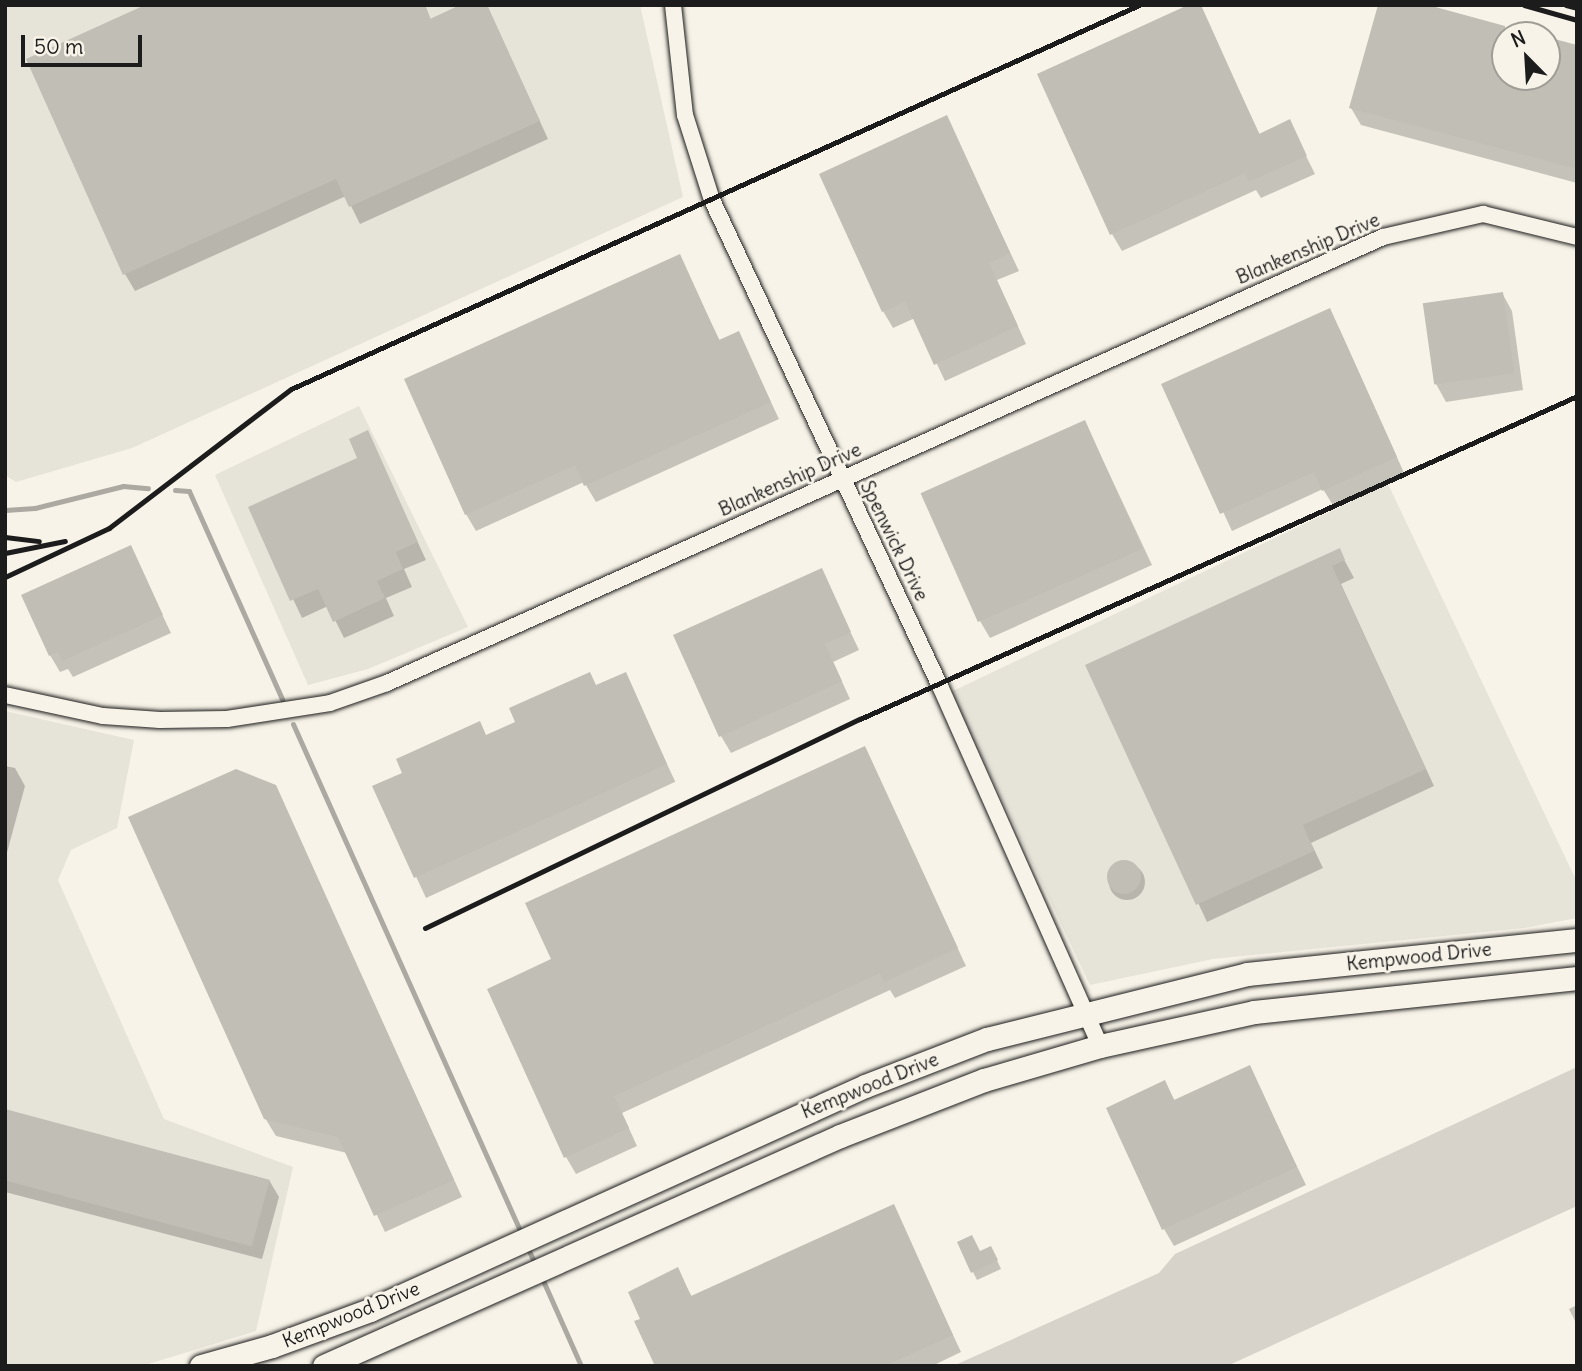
<!DOCTYPE html>
<html>
<head>
<meta charset="utf-8">
<style>
	body { margin:0 }
	#map { position:relative; width:1582px; height:1371px; overflow:hidden; background:#f7f3e8; font-family:Delius,sans-serif }
	div>[style] { position:absolute }
	[style*='--x'] { left:calc(var(--x)*1px); top:calc(var(--y)*1px); width:calc(var(--w)*1px); rotate:calc(var(--a)*1deg) }
	.built>* { inset:0; background:#e6e3d9 }
	.green>* { inset:0; background:#d7d3cb }
	.shadow>* { inset:0; background:#0003; transform-origin:0 0 }
	.round { border-radius:50% }
	.stream>* { height:5px; margin:-2.5px; padding:0 2.5px; transform-origin:2.5px; border-radius:2.5px; background:#aca9a2 }
	.building>* { inset:0; background:#c0beb5; transform-origin:0 0 }
	.roads { filter:drop-shadow(0 0 2px #1c1c1c) drop-shadow(0 0 2px #1c1c1c) }
	.street>* { height:16px; margin:-8px; padding:0 8px; transform-origin:8px; border-radius:8px; background:#f7f3e8 }
	.secondary>* { height:23px; margin:-11.5px; padding:0 11.5px; transform-origin:11.5px; border-radius:11.5px; background:#f7f3e8 }
	.rail>* { height:5px; margin:-2.5px; padding:0 2.5px; transform-origin:2.5px; border-radius:2.5px; background:#1c1c1c }
	span { translate:-50% -50%; white-space:nowrap; text-align:center; line-height:1.15; -webkit-text-stroke:6px #f7f3e8; paint-order:stroke }
	.street-label { font-size:19px; color:#1c1c1c }
	.frame { position:absolute; inset:0; border:7px solid #1c1c1c; pointer-events:none }
	.north { position:absolute; left:1491px; top:21px; width:70px; height:70px; box-sizing:border-box; background:#f7f3e8; border:2px solid #9f9d96; border-radius:50%; rotate:336deg; font-size:19px; font-weight:700; line-height:28px; text-align:center; color:#1c1c1c }
	.north::after { content:''; display:block; margin:auto; width:24px; height:32px; background:#1c1c1c; clip-path:polygon(50% 0,100% 100%,50% 72%,0 100%) }
	.scale { position:absolute; left:21px; top:35px; width:121px; height:32px; box-sizing:border-box; border:4px solid #1c1c1c; border-top:0; padding-left:9px; font-size:21px; line-height:24px; white-space:nowrap; color:#1c1c1c; -webkit-text-stroke:5px #f7f3e8; paint-order:stroke }
</style>
</head>
<body>
<div id="map">
	<div class="built">
		<div style="clip-path:polygon(5px 5px,640px 5px,683px 197px,132px 448px,16px 482px,5px 475px)"></div>
		<div style="clip-path:polygon(359px 406px,468px 627px,368px 669px,308px 685px,215px 475px)"></div>
		<div style="clip-path:polygon(1388px 484px,1577px 882px,1577px 918px,1524px 928px,1213px 959px,1090px 985px,951px 692px)"></div>
		<div style="clip-path:polygon(5px 711px,134px 740px,117px 828px,71px 850px,58px 880px,164px 1119px,293px 1167px,256px 1331px,142px 1366px,5px 1366px)"></div>
	</div>
	<div class="green">
		<div style="clip-path:polygon(1577px 1067px,1577px 1206px,1227px 1366px,953px 1366px,1159px 1273px,1175px 1254px)"></div>
	</div>
	<div class="shadow">
		<div style="clip-path:polygon(149px 5px,425px 5px,431px 20px,487px 5px,548px 139px,360px 224px,346px 196px,135px 291px,125px 274px)"></div>
		<div style="clip-path:polygon(1199px 5px,1260px 135px,1289px 122px,1315px 174px,1261px 198px,1256px 190px,1122px 251px,1112px 234px)"></div>
		<div style="clip-path:polygon(1421px 5px,1531px 35px,1505px 35px,1505px 77px,1547px 77px,1547px 39px,1577px 47px,1577px 183px,1361px 125px,1351px 108px)"></div>
		<div style="clip-path:polygon(947px 118px,1019px 271px,997px 280px,1026px 344px,945px 381px,915px 318px,893px 328px,883px 311px)"></div>
		<div style="clip-path:polygon(679px 257px,720px 341px,738px 333px,779px 419px,596px 502px,584px 482px,476px 531px,466px 514px)"></div>
		<div style="clip-path:polygon(1502px 293px,1512px 311px,1523px 390px,1446px 402px,1436px 384px)"></div>
		<div style="clip-path:polygon(1339px 328px,1405px 475px,1334px 507px,1323px 489px,1232px 531px,1164px 385px)"></div>
		<div style="clip-path:polygon(1085px 422px,1152px 565px,990px 638px,980px 621px)"></div>
		<div style="clip-path:polygon(367px 433px,426px 560px,404px 569px,412px 587px,386px 598px,394px 616px,344px 638px,328px 606px,302px 618px,250px 508px,359px 458px)"></div>
		<div style="clip-path:polygon(130px 547px,171px 633px,73px 677px,68px 669px,60px 672px,50px 655px)"></div>
		<div style="clip-path:polygon(1339px 550px,1354px 578px,1341px 584px,1434px 786px,1311px 843px,1323px 868px,1207px 922px,1087px 666px)"></div>
		<div style="clip-path:polygon(821px 570px,859px 650px,833px 662px,850px 699px,731px 753px,721px 736px)"></div>
		<div style="left:625px;top:674px;width:119px;height:275px;rotate:65deg"></div>
		<div style="clip-path:polygon(864px 748px,966px 966px,895px 998px,890px 990px,622px 1113px,637px 1146px,576px 1174px,566px 1157px,553px 960px)"></div>
		<div style="clip-path:polygon(5px 766px,15px 768px,25px 786px,5px 860px)"></div>
		<div style="clip-path:polygon(275px 787px,462px 1197px,385px 1232px,347px 1153px,276px 1136px,265px 1118px)"></div>
		<div class="round" style="left:1109px;top:864px;width:36px;height:36px"></div>
		<div style="clip-path:polygon(1249px 1067px,1306px 1185px,1174px 1246px,1164px 1229px,1165px 1083px,1175px 1101px)"></div>
		<div style="clip-path:polygon(5px 1111px,269px 1180px,279px 1197px,262px 1259px,5px 1192px)"></div>
		<div style="clip-path:polygon(893px 1207px,961px 1352px,932px 1366px,657px 1366px,642px 1320px,677px 1269px,692px 1297px)"></div>
		<div style="clip-path:polygon(980px 1253px,995px 1256px,1001px 1269px,977px 1280px,973px 1272px)"></div>
		<div style="clip-path:polygon(1577px 1305px,1577px 1325px,1569px 1309px)"></div>
	</div>
	<div class="stream">
		<div style="--x:175;--y:490;--w:14;--a:4"></div>
		<div style="--x:189;--y:491;--w:228;--a:65.9"></div>
		<div style="--x:5;--y:510;--w:30;--a:-4"></div>
		<div style="--x:35;--y:508;--w:91;--a:-14"></div>
		<div style="--x:123;--y:486;--w:25;--a:5"></div>
		<div style="--x:293;--y:724;--w:560;--a:65.86"></div>
		<div style="--x:526;--y:1244;--w:22;--a:66"></div>
		<div style="--x:541;--y:1276;--w:98;--a:66"></div>
	</div>
	<div class="building">
		<div style="clip-path:polygon(145px 5px,424px 5px,430px 19px,460px 5px,487px 5px,540px 121px,349px 207px,336px 179px,123px 275px,26px 59px)"></div>
		<div style="clip-path:polygon(1188px 5px,1201px 5px,1259px 134px,1290px 119px,1307px 156px,1249px 182px,1245px 173px,1110px 235px,1037px 74px)"></div>
		<div style="clip-path:polygon(1378px 5px,1428px 5px,1505px 26px,1505px 77px,1547px 77px,1547px 37px,1577px 45px,1577px 169px,1349px 108px)"></div>
		<div style="clip-path:polygon(947px 115px,1010px 253px,989px 263px,1018px 326px,934px 365px,905px 301px,882px 312px,819px 174px)"></div>
		<div style="clip-path:polygon(680px 254px,719px 340px,739px 331px,771px 402px,584px 486px,575px 465px,465px 515px,404px 379px)"></div>
		<div style="left:1503px;top:292px;width:82px;height:81px;rotate:82deg"></div>
		<div style="clip-path:polygon(1330px 308px,1397px 457px,1322px 491px,1314px 472px,1220px 514px,1161px 384px)"></div>
		<div style="left:1085px;top:420px;width:141px;height:180px;rotate:66deg"></div>
		<div style="clip-path:polygon(368px 430px,418px 542px,396px 552px,403px 569px,377px 581px,385px 598px,333px 622px,318px 589px,290px 601px,248px 507px,357px 458px,349px 439px)"></div>
		<div style="clip-path:polygon(131px 545px,163px 615px,62px 661px,58px 652px,49px 656px,21px 595px)"></div>
		<div style="clip-path:polygon(1340px 548px,1345px 560px,1332px 566px,1426px 769px,1303px 825px,1314px 851px,1196px 905px,1085px 665px)"></div>
		<div style="clip-path:polygon(822px 568px,851px 632px,825px 644px,842px 681px,719px 737px,673px 635px)"></div>
		<div style="clip-path:polygon(590px 672px,596px 685px,626px 672px,667px 764px,414px 878px,372px 786px,402px 773px,396px 759px,480px 721px,486px 735px,515px 722px,509px 708px)"></div>
		<div style="clip-path:polygon(865px 746px,958px 948px,884px 982px,880px 973px,614px 1096px,629px 1128px,564px 1158px,487px 989px,551px 959px,525px 903px)"></div>
		<div style="clip-path:polygon(236px 769px,276px 785px,454px 1180px,374px 1216px,338px 1137px,264px 1119px,128px 817px)"></div>
		<div class="round" style="left:1107px;top:860px;width:34px;height:34px"></div>
		<div style="clip-path:polygon(1250px 1065px,1297px 1167px,1162px 1230px,1106px 1108px,1165px 1080px,1174px 1100px)"></div>
		<div style="left:5px;top:1109px;width:274px;height:69px;rotate:15deg"></div>
		<div style="clip-path:polygon(894px 1204px,953px 1335px,884px 1366px,655px 1366px,634px 1321px,640px 1319px,628px 1292px,678px 1267px,691px 1296px)"></div>
		<div style="clip-path:polygon(972px 1235px,980px 1251px,991px 1246px,998px 1260px,971px 1273px,957px 1242px)"></div>
	</div>
	<div class="roads">
		<div class="street">
			<div style="--x:673;--y:5;--w:111;--a:83.8"></div>
			<div style="--x:685;--y:115;--w:89;--a:72.4"></div>
			<div style="--x:712;--y:200;--w:537;--a:64.87"></div>
			<div style="--x:940;--y:686;--w:394;--a:66"></div>
			<div style="--x:5;--y:695;--w:100;--a:12.1"></div>
			<div style="--x:103;--y:716;--w:57;--a:4"></div>
			<div style="--x:160;--y:720;--w:67;--a:-0.9"></div>
			<div style="--x:227;--y:719;--w:104;--a:-8.8"></div>
			<div style="--x:330;--y:703;--w:60;--a:-19.3"></div>
			<div style="--x:387;--y:683;--w:1091;--a:-24.12"></div>
			<div style="--x:1383;--y:237;--w:103;--a:-13"></div>
			<div style="--x:1483;--y:214;--w:97;--a:13.7"></div>
		</div>
		<div class="secondary">
			<div style="--x:201;--y:1366;--w:74;--a:-15.7"></div>
			<div style="--x:272;--y:1346;--w:104;--a:-20.2"></div>
			<div style="--x:370;--y:1310;--w:543;--a:-24.35"></div>
			<div style="--x:865;--y:1086;--w:131;--a:-21.1"></div>
			<div style="--x:987;--y:1039;--w:268;--a:-14"></div>
			<div style="--x:1247;--y:974;--w:332;--a:-5.9"></div>
			<div style="--x:324;--y:1366;--w:565;--a:-24.02"></div>
			<div style="--x:840;--y:1136;--w:155;--a:-21.3"></div>
			<div style="--x:984;--y:1080;--w:121;--a:-16.3"></div>
			<div style="--x:1100;--y:1046;--w:158;--a:-12.4"></div>
			<div style="--x:1254;--y:1012;--w:325;--a:-6"></div>
		</div>
	</div>
	<div class="rail">
		<div style="--x:1524;--y:5;--w:55;--a:15.8"></div>
		<div style="--x:1566;--y:5;--w:11;--a:15"></div>
		<div style="--x:5;--y:537;--w:34;--a:7"></div>
		<div style="--x:5;--y:553;--w:61;--a:-11.3"></div>
		<div style="--x:5;--y:577;--w:115;--a:-25.2"></div>
		<div style="--x:109;--y:528;--w:229;--a:-37.4"></div>
		<div style="--x:291;--y:389;--w:931;--a:-24.36"></div>
		<div style="--x:425;--y:928;--w:483;--a:-25.7"></div>
		<div style="--x:860;--y:719;--w:786;--a:-24.25"></div>
	</div>
	<div class="street-label">
		<span style="left:1308px;top:249px;rotate:-23deg">Blankenship Drive</span>
		<span style="left:790px;top:480px;rotate:-24deg">Blankenship Drive</span>
		<span style="left:894px;top:541px;rotate:64deg">Spenwick Drive</span>
		<span style="left:1419px;top:957px;rotate:-6deg">Kempwood Drive</span>
		<span style="left:870px;top:1086px;rotate:-22deg">Kempwood Drive</span>
		<span style="left:351px;top:1315px;rotate:-22deg">Kempwood Drive</span>
	</div>
	<div class="frame"></div>
	<div class="north">N</div>
	<div class="scale">50 m</div>
</div>
</body>
</html>
